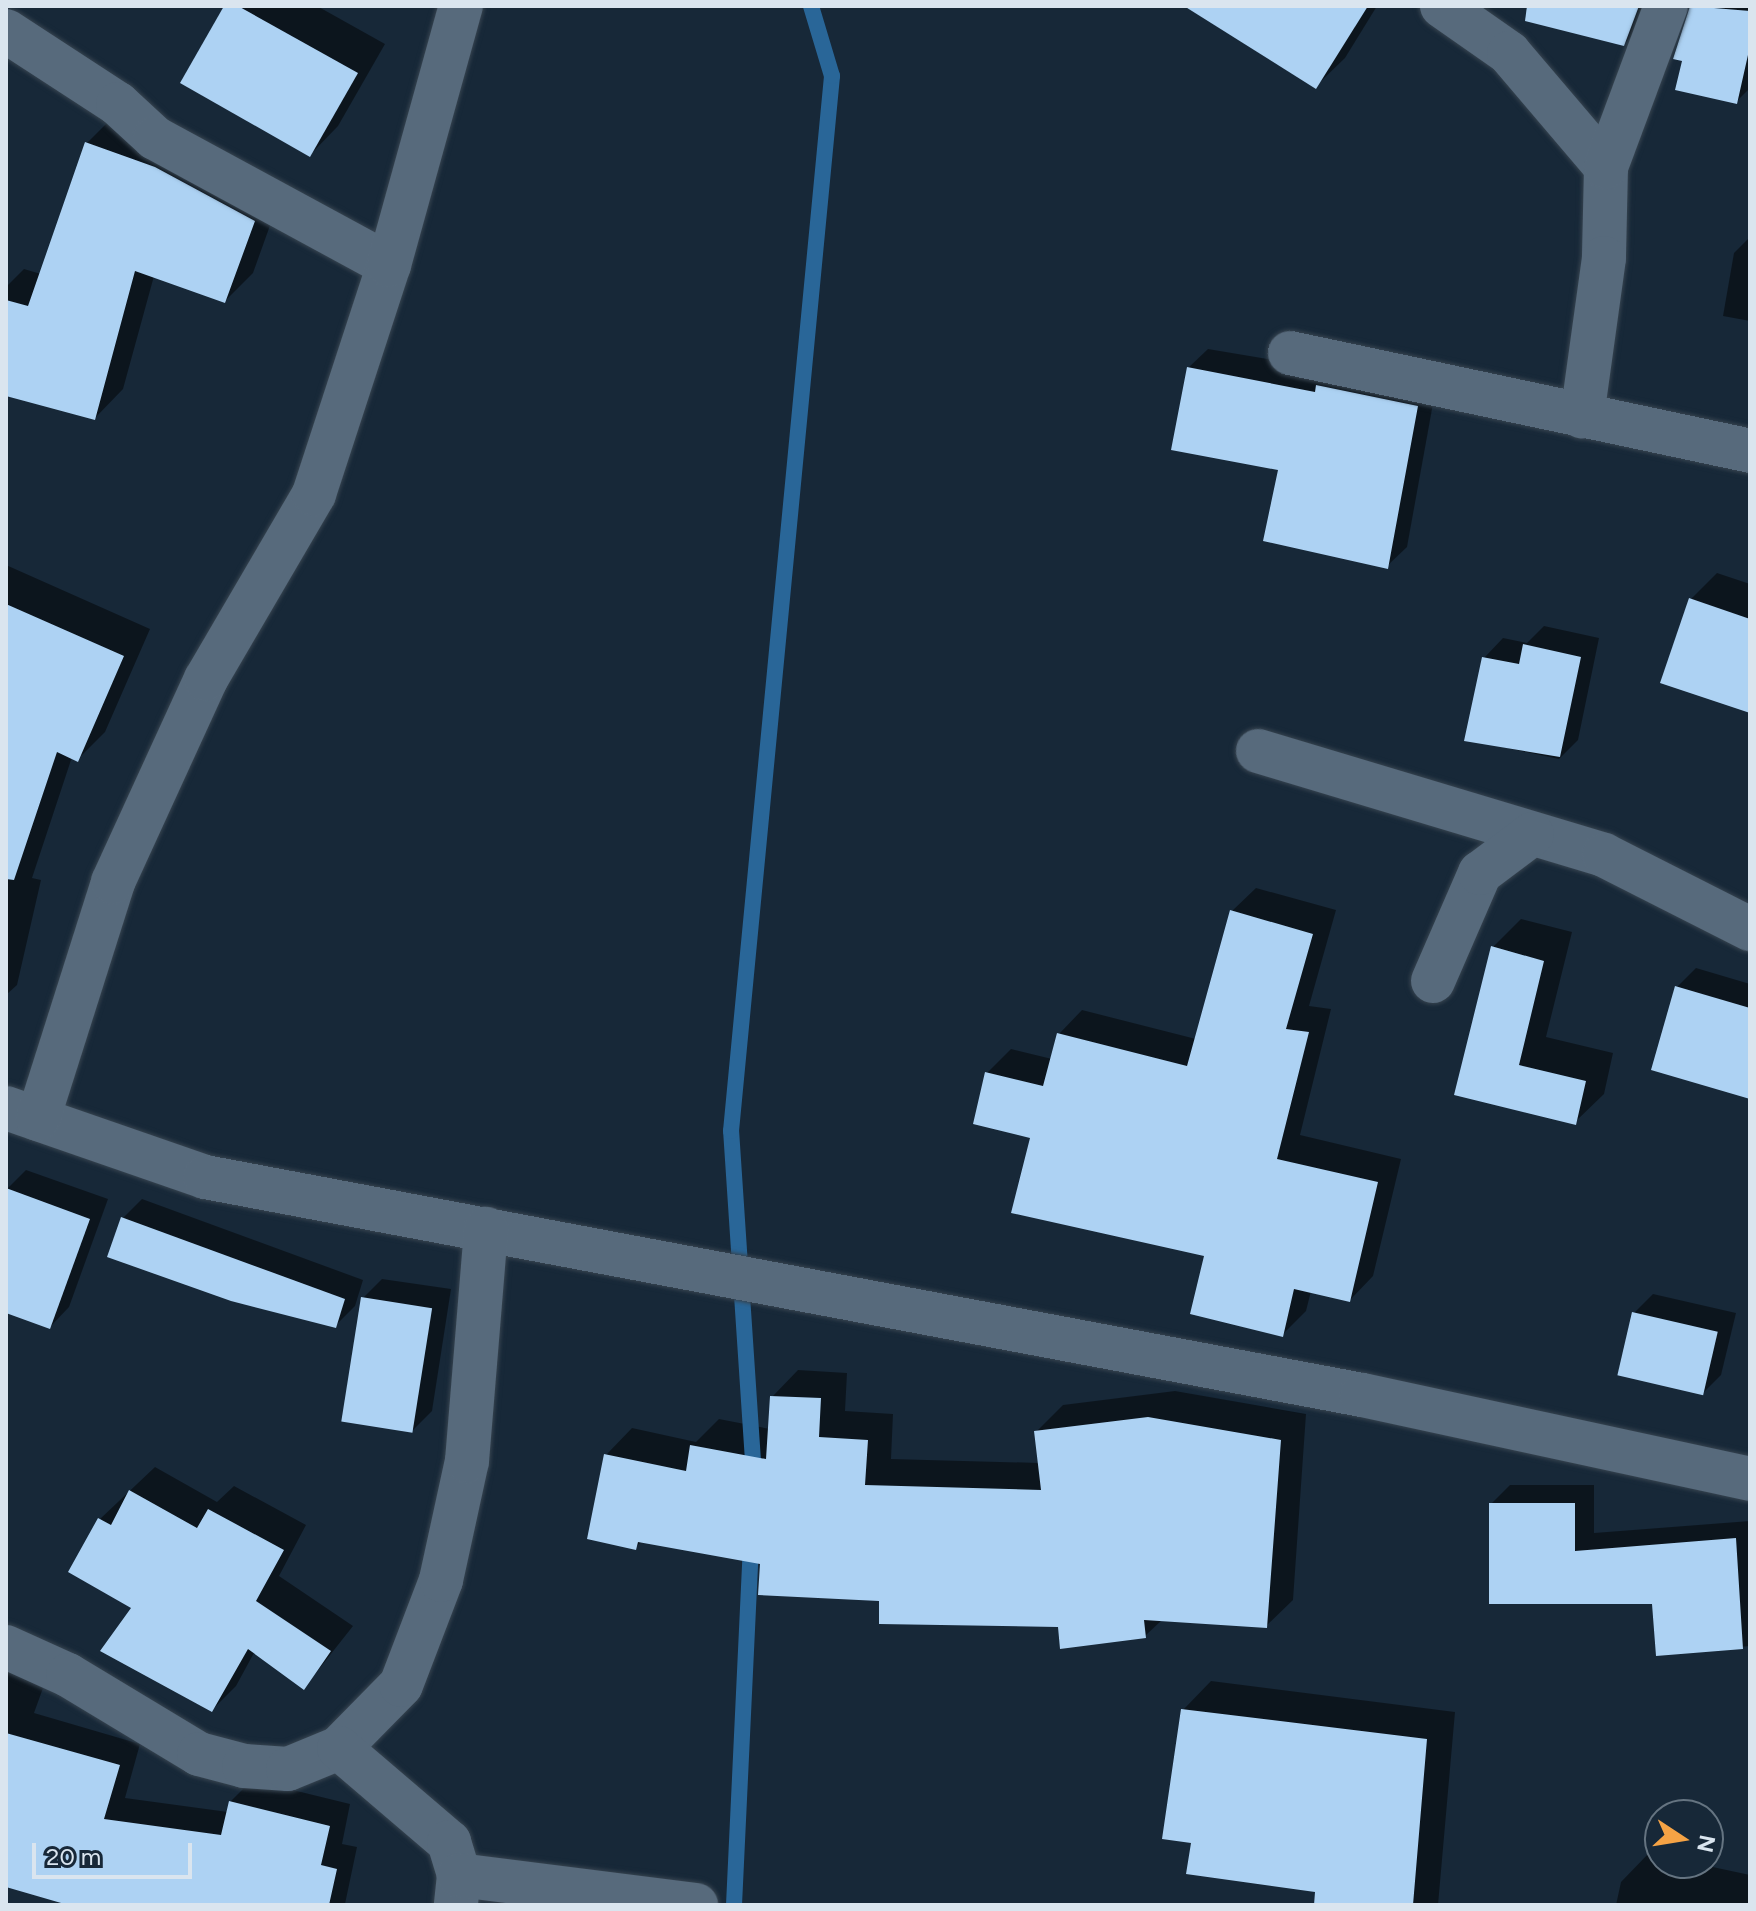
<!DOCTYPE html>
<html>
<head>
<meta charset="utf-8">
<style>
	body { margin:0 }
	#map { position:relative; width:1756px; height:1911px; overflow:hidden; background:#172838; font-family:Figtree,sans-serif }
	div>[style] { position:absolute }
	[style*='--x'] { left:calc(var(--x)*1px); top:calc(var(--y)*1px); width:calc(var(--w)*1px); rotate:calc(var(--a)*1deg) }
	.shadow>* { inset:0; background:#0007 }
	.stream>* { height:16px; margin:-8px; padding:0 8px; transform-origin:8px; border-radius:8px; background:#296698 }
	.building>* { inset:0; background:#add2f3; transform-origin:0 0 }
	.roads { filter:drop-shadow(0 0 2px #374450) drop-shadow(0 0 2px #374450) }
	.minor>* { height:44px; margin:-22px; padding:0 22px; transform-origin:22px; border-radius:22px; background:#576a7c }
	span { translate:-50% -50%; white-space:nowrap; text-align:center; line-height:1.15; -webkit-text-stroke:8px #172838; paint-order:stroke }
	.frame { position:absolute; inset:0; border:8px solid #dae5ef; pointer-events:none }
	.north { position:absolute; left:1644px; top:1799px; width:80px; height:80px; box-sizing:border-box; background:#172838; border:2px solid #657481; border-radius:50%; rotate:102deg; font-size:22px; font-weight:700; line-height:32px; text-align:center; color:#dae5ef }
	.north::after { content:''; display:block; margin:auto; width:28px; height:36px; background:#f5a345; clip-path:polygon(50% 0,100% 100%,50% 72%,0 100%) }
	.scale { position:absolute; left:32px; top:1843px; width:160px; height:36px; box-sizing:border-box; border:4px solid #dae5ef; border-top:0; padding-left:10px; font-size:24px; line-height:28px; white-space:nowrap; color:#dae5ef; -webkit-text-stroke:6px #172838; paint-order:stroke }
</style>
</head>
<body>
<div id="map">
	<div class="shadow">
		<div style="clip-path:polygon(226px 6px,317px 6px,385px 44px,338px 126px,310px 155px)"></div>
		<div style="clip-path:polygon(1188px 6px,1377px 6px,1345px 58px,1316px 86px)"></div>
		<div style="clip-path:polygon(1571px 6px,1654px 6px,1648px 20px,1624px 44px)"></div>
		<div style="clip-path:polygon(1692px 6px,1750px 6px,1750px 88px,1736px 102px,1676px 57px)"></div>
		<div style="clip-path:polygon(115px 115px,282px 192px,253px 273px,225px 301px,154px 276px,123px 389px,95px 418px,6px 394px,6px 287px,24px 269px,41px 274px,87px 143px)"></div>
		<div style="clip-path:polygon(1750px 237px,1750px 321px,1723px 316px,1734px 253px)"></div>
		<div style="clip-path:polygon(1208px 349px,1436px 387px,1407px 547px,1387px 566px,1188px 368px)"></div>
		<div style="clip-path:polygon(6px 565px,150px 629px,105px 732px,78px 759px,72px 757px,32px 878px,41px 880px,17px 985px,6px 995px)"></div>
		<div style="clip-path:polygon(1717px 573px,1750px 584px,1750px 711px,1691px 599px)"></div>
		<div style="clip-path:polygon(1544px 626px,1599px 638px,1578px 740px,1559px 759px,1466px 739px,1484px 658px,1503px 638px,1527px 643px)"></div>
		<div style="clip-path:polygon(1256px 888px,1336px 910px,1309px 1006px,1331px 1009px,1300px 1135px,1401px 1159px,1373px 1276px,1350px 1300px,1311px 1291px,1306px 1311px,1282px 1335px,1206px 1254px,1033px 1136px,987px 1073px,1011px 1049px,1052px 1059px,1059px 1034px,1082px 1010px,1196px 1039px,1232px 911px)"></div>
		<div style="clip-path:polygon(1521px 919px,1572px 932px,1546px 1037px,1613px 1053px,1604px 1094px,1575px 1122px,1457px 1094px,1493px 947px)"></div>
		<div style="clip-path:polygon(1696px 968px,1750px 984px,1750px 1096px,1677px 987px)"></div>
		<div style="clip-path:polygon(26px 1170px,108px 1199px,69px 1307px,50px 1327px,6px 1311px,6px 1190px)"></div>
		<div style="clip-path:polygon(142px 1199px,363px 1280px,355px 1306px,336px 1325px,123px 1218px)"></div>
		<div style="clip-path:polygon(382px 1279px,451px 1289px,432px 1411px,413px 1430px,363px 1298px)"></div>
		<div style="clip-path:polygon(1653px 1294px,1736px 1313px,1721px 1375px,1702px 1394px,1634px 1313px)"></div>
		<div style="clip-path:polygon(798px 1370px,847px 1373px,845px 1411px,893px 1414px,891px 1459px,1040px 1463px,1036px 1432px,1063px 1405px,1175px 1391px,1306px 1414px,1293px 1600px,1266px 1626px,1162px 1620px,1145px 1636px,881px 1599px,762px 1562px,642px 1541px,636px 1547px,606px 1455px,632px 1428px,696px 1442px,719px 1419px,770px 1429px,772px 1397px)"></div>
		<div style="clip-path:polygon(155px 1467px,217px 1502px,234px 1486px,306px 1525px,279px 1576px,353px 1626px,304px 1688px,255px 1651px,236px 1686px,212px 1710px,134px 1607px,100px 1519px)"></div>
		<div style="clip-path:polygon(1510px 1485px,1594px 1485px,1594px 1533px,1750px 1521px,1750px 1646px,1658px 1654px,1654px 1602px,1491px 1504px)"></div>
		<div style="clip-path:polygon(6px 1660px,51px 1666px,34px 1713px,140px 1744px,125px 1798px,228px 1812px,230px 1802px,252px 1780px,350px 1804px,342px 1844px,357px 1847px,345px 1904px,75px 1905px,6px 1885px)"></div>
		<div style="clip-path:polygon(1211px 1681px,1455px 1712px,1438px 1905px,1316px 1905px,1317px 1890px,1193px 1842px,1183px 1710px)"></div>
		<div style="clip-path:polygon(1649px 1853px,1660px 1856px,1660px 1863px,1694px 1863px,1750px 1875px,1750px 1905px,1616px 1905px,1621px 1882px)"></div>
	</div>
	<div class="stream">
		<div style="--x:754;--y:1476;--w:346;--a:-93.8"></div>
		<div style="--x:731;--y:1131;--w:1060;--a:-84.53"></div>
		<div style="--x:832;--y:76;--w:73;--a:-106.7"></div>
		<div style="--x:734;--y:1905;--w:362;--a:-87.3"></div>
	</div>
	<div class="building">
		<div style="clip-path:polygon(224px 6px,238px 6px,358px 73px,310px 157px,180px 83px)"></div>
		<div style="clip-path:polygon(1184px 6px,1368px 6px,1316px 89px)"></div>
		<div style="clip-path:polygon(1527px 6px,1639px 6px,1624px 46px,1525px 21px)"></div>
		<div style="clip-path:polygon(1690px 6px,1750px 11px,1750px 46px,1737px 104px,1675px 90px,1682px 61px,1673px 59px)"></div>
		<div style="clip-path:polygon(85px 142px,155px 167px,255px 221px,225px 303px,135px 271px,95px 420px,6px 396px,6px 300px,28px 306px)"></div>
		<div style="clip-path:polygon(1187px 367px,1315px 392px,1316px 385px,1418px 406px,1388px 569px,1263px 541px,1278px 470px,1171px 450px)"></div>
		<div style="clip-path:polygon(1689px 598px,1750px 619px,1750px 713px,1660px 683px)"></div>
		<div style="clip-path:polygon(6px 604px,124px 656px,78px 762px,57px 752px,14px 880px,6px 879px)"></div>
		<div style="clip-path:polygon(1523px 644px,1581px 657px,1560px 757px,1464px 741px,1482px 657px,1519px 664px)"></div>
		<div style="clip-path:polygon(1230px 910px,1313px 934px,1286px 1029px,1309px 1032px,1277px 1159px,1378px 1182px,1350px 1302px,1294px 1289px,1283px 1337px,1190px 1314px,1204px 1256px,1011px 1213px,1030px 1138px,973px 1124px,985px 1072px,1043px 1086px,1057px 1033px,1187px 1066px)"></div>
		<div style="clip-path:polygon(1491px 946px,1544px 961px,1519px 1065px,1586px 1081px,1576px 1125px,1454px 1095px)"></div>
		<div style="clip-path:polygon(1675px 986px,1750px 1008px,1750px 1099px,1651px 1070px)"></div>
		<div style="clip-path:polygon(6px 1188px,90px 1219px,50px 1329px,6px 1313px)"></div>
		<div style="clip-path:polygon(121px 1217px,345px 1299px,336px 1328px,231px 1301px,107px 1257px)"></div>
		<div style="left:361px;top:1297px;width:72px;height:126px;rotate:9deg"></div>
		<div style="left:1632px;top:1312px;width:88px;height:65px;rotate:13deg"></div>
		<div style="clip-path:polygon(770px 1396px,821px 1398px,819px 1437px,868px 1440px,865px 1485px,1041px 1490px,1034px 1431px,1148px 1417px,1281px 1440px,1267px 1628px,1144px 1620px,1146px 1638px,1060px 1649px,1058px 1627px,879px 1624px,879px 1601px,758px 1595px,760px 1564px,638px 1542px,636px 1550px,587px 1539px,604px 1454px,686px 1471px,690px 1445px,766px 1459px)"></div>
		<div style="clip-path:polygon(129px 1490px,197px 1528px,208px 1509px,284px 1550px,256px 1601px,331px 1651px,304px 1690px,248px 1649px,212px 1712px,100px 1651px,131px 1608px,68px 1572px,98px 1518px,111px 1525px)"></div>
		<div style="clip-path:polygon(1489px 1503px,1575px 1503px,1575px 1551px,1736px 1538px,1743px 1649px,1656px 1656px,1652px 1604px,1489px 1604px)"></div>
		<div style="clip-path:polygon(1181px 1709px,1427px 1739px,1413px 1905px,1314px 1905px,1315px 1892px,1186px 1874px,1191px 1843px,1162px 1839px)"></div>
		<div style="clip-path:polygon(6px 1733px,120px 1765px,104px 1819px,221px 1835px,229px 1801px,330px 1826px,321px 1865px,337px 1869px,329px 1905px,68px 1905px,6px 1887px)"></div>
	</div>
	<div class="roads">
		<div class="minor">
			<div style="--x:1442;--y:6;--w:82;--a:35"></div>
			<div style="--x:1509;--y:53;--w:150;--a:49.6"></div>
			<div style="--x:1606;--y:167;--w:91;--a:91.3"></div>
			<div style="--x:1604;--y:258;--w:160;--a:97.9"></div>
			<div style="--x:6;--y:31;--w:134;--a:33.1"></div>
			<div style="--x:118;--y:104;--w:50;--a:42.6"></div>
			<div style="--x:155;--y:138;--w:266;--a:28.5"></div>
			<div style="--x:1606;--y:167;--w:172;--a:-69.6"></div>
			<div style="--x:1290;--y:353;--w:470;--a:12"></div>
			<div style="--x:1258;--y:751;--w:361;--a:16.7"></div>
			<div style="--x:1604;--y:855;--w:164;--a:26.9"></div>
			<div style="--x:1433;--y:981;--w:118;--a:-66.5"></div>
			<div style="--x:1480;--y:873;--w:65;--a:-36.9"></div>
			<div style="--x:6;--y:1108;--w:211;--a:19.1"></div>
			<div style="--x:205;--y:1177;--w:1177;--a:10.67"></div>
			<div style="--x:1362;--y:1395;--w:397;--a:12.2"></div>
			<div style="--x:38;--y:1119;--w:249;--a:-72.4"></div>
			<div style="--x:113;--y:882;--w:223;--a:-65.4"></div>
			<div style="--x:206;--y:679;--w:214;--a:-59.7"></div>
			<div style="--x:314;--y:494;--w:241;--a:-71.9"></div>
			<div style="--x:389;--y:265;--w:269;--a:-74.5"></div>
			<div style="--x:6;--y:1647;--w:68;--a:24.3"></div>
			<div style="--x:68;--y:1675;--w:153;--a:31.1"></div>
			<div style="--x:199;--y:1754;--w:47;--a:14.9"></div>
			<div style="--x:244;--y:1766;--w:44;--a:3.9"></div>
			<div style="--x:288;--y:1769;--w:55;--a:-22.4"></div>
			<div style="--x:339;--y:1748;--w:88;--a:-45.5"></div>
			<div style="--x:401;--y:1685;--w:112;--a:-69.1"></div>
			<div style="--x:441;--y:1580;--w:122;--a:-77.7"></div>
			<div style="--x:467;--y:1461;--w:233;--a:-85.3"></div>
			<div style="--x:339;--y:1748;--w:145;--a:40.5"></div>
			<div style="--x:449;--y:1842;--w:34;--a:73"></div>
			<div style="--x:459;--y:1875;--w:30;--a:96"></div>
			<div style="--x:459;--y:1875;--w:239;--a:7.2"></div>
		</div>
	</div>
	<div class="frame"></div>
	<div class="north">N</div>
	<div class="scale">20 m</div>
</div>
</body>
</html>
